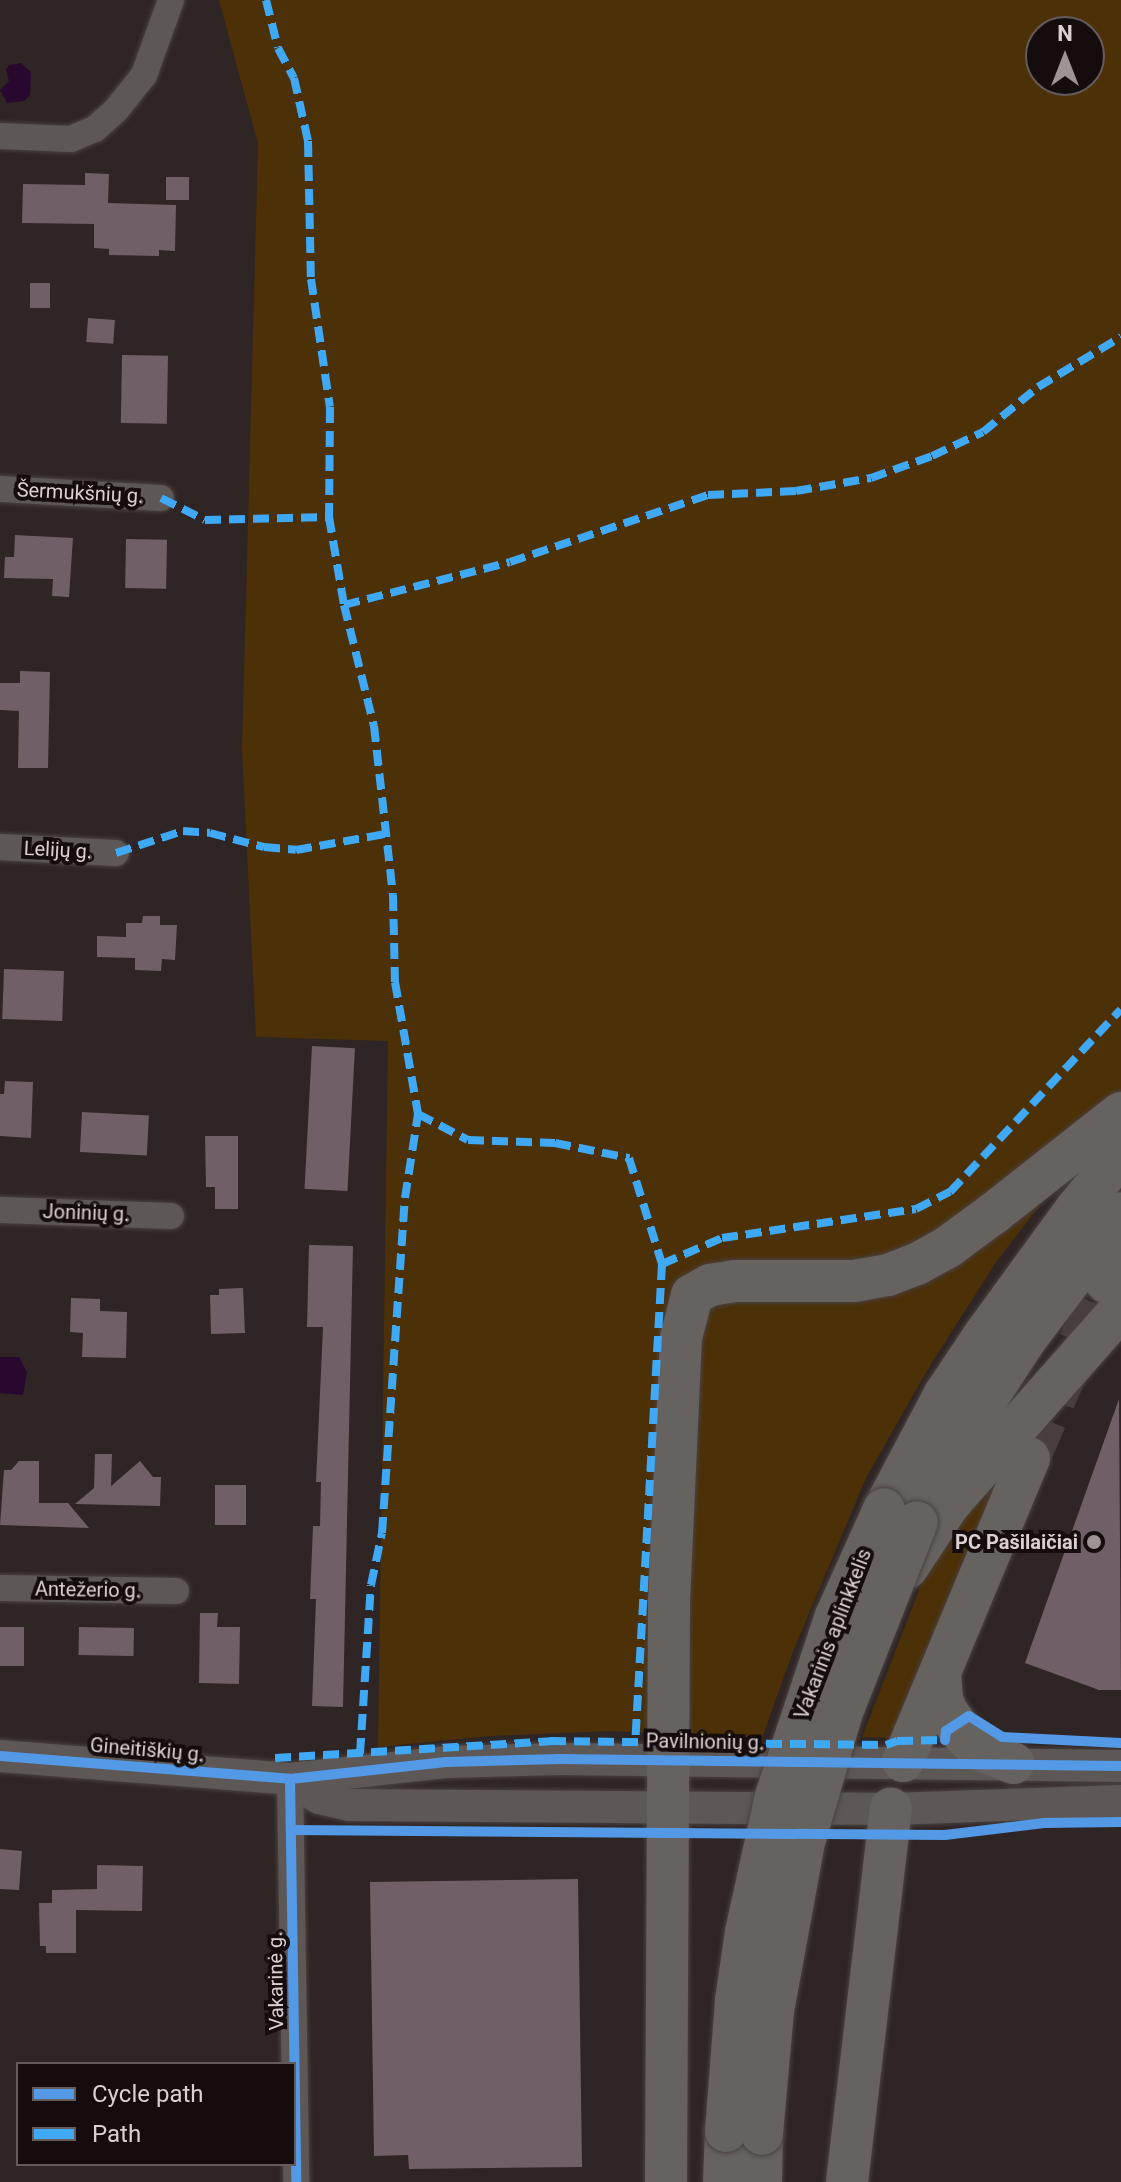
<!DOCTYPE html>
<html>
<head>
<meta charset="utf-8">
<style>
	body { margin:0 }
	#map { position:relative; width:1121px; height:2182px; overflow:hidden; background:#2f2525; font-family:Roboto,sans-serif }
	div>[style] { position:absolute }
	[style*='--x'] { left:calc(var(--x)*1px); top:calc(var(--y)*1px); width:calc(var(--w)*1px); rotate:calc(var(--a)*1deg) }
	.green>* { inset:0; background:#4c3007 }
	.water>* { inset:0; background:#290830 }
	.building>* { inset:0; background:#705f66; transform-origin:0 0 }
	.trunk-tunnel>* { height:42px; margin-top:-21px; transform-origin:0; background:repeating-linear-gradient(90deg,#493e3e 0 42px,transparent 0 63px) }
	.roads { filter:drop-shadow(0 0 2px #4a4141) drop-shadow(0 0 2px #4a4141) }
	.minor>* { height:26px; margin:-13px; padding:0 13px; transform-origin:13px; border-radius:13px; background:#5d5856 }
	.tertiary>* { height:32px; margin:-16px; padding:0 16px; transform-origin:16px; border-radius:16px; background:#5d5856 }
	.trunk>* { height:42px; margin:-21px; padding:0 21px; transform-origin:21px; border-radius:21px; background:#666260 }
	.bridges { filter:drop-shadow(0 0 2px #4a4141) drop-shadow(0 0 2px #4a4141) }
	.trunk-bridge>* { height:42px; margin:-21px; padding:0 21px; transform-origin:21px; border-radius:21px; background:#666260 }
	.quiet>* { height:8px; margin-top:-4px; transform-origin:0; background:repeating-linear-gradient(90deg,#3fa9f5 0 16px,transparent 0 24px) }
	.cycleway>* { height:10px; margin:-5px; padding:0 5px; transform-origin:5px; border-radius:5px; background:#5399e6 }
	.dots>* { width:22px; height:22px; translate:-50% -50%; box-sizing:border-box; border:4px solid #150d0d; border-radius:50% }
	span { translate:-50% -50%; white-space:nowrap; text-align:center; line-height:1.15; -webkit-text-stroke:8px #150d0d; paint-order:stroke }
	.street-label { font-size:20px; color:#dccfcf }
	.poi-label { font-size:20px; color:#dccfcf; font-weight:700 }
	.right { translate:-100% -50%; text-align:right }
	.legend { position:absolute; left:16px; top:2062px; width:280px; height:104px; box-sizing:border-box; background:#150d0d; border:2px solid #655b5b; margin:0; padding:10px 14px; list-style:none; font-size:24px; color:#dccfcf }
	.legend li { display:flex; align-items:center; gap:16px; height:40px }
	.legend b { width:40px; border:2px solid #655b5b }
	.north { position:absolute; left:1025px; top:16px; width:80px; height:80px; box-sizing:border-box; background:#150d0d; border:2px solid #655b5b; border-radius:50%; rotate:0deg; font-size:22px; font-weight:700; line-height:32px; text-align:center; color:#dccfcf }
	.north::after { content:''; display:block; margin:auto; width:28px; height:36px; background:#9f9494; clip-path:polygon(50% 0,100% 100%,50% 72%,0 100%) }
</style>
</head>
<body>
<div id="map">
	<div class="green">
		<div style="clip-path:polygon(evenodd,219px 0,1121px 0,1121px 1101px,996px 1262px,928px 1369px,866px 1478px,792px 1654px,762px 1738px,611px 1731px,489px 1736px,378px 1747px,388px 1041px,256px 1037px,242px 749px,258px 144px,219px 0,1041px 32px,1089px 32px,1089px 80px,1041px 80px,1041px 32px)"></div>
		<div style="clip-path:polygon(1015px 1453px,894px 1738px,862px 1737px,930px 1562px)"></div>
	</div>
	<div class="water">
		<div style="clip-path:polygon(21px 63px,31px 72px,30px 95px,24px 101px,7px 103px,0 90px,9px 81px,6px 70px,9px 65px)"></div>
		<div style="clip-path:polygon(0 1357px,19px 1357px,27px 1372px,23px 1395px,0 1393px)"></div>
	</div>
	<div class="building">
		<div style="clip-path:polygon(85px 173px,109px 174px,108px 203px,176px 205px,175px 251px,159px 250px,159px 256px,109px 255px,109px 249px,94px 248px,94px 224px,22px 223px,23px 184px,85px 185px)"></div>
		<div style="left:166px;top:177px;width:23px;height:23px"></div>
		<div style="left:30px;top:283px;width:20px;height:25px"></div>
		<div style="left:88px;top:318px;width:27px;height:24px;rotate:4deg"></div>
		<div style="left:122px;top:355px;width:46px;height:68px;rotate:1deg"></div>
		<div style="clip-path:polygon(15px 535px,73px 538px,69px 597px,52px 596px,53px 579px,4px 578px,5px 557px,14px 557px)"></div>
		<div style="left:126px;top:539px;width:41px;height:49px;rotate:1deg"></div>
		<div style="clip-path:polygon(20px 671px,50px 672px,48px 768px,18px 768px,19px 711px,0 710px,0 683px,20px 683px)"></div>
		<div style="clip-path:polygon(143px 916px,160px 916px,160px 925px,177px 925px,175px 960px,162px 959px,161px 971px,135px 970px,135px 958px,97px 957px,97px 936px,126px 937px,126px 923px,142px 923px)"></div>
		<div style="left:4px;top:969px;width:60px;height:50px;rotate:2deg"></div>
		<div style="left:312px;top:1046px;width:43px;height:143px;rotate:3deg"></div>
		<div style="clip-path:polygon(5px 1081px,33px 1082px,31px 1138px,0 1136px,0 1094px,4px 1094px)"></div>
		<div style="left:82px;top:1112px;width:67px;height:40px;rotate:3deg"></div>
		<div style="clip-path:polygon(205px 1136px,238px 1136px,238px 1209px,215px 1209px,215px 1187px,206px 1187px)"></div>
		<div style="clip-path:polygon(309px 1245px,353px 1246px,343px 1707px,312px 1706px,316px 1599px,310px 1599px,313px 1526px,320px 1526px,321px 1482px,316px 1482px,323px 1327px,307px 1327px)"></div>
		<div style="clip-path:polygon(243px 1288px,245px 1333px,211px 1334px,210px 1295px,219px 1295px,219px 1289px)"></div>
		<div style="clip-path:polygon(71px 1298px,100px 1299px,100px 1311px,127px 1312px,126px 1358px,82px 1357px,83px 1333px,70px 1332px)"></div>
		<div style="clip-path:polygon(1119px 1399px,1121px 1690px,1099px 1690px,1025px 1663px)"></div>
		<div style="clip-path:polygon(95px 1454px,112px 1454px,111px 1486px,140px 1461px,153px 1477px,161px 1477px,160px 1506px,75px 1504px,94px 1488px)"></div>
		<div style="clip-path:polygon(19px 1461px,39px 1461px,39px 1503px,68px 1503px,89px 1528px,0 1525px,4px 1470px,11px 1470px)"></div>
		<div style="left:246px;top:1485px;width:40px;height:31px;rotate:90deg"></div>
		<div style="clip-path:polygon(200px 1613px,218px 1613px,217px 1627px,240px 1627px,239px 1684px,199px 1683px)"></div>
		<div style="left:0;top:1627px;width:24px;height:39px"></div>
		<div style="left:79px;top:1627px;width:55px;height:28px;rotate:1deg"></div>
		<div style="clip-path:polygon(0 1849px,22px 1851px,19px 1890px,0 1889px)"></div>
		<div style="clip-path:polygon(97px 1865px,143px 1866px,142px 1911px,76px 1910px,76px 1953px,46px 1953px,46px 1946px,40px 1946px,39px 1903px,52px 1903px,52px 1890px,97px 1889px)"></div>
		<div style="clip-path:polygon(578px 1879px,582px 2167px,409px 2169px,408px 2155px,374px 2156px,370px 1882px)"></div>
	</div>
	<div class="trunk-tunnel">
		<div style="--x:1029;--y:1458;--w:192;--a:-66.4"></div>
	</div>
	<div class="roads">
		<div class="minor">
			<div style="--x:0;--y:136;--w:71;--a:2.4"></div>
			<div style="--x:71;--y:139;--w:26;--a:-23"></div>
			<div style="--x:95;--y:129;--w:28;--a:-42"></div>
			<div style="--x:116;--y:110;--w:45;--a:-51.3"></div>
			<div style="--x:144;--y:75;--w:80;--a:-70.2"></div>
			<div style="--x:0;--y:489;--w:161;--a:3.2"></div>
			<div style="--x:0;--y:847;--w:116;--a:3"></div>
			<div style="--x:0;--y:1210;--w:171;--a:2"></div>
			<div style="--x:0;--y:1588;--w:176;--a:1"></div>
			<div style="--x:290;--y:1779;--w:403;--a:89.1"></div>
		</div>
		<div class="tertiary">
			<div style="--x:0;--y:1756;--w:291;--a:4.5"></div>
			<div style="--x:290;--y:1779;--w:157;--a:-6.2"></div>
			<div style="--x:446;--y:1762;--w:114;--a:-1.5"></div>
			<div style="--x:560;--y:1759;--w:561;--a:0.71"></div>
			<div style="--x:290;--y:1779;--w:35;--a:33"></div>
			<div style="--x:319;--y:1798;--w:31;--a:13"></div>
			<div style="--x:349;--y:1805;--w:542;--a:0.42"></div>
			<div style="--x:891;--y:1809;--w:230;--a:-2"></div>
		</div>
		<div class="trunk">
			<div style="--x:1106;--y:1282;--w:28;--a:-58"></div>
			<div style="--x:927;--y:1504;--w:116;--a:-60.6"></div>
			<div style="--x:984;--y:1403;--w:75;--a:-56.9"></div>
			<div style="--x:1025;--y:1340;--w:159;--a:-52.9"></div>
			<div style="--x:884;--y:1509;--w:130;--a:-62.1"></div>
			<div style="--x:945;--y:1394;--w:72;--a:-56.3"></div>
			<div style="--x:985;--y:1334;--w:156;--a:-53.9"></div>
			<div style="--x:1077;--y:1208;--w:69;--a:-50.3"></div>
			<div style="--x:907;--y:1568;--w:77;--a:-56.7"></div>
			<div style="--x:949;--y:1504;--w:260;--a:-48.6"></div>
			<div style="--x:940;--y:1675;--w:24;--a:85"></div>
			<div style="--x:942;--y:1699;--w:14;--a:69"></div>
			<div style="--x:947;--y:1712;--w:32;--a:54"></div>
			<div style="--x:966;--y:1738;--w:19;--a:39"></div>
			<div style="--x:981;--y:1750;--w:35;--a:22"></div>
			<div style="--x:903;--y:1761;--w:328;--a:-67.4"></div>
			<div style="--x:666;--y:2182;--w:581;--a:-89.7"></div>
			<div style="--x:669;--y:1601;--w:263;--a:-87.4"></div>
			<div style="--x:681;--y:1338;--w:44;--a:-75.7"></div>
			<div style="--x:692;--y:1295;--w:21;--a:-29"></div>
			<div style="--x:710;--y:1285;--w:24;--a:-9"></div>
			<div style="--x:734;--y:1281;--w:120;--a:0"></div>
			<div style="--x:854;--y:1281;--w:35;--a:-10"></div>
			<div style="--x:888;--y:1275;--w:31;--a:-21"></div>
			<div style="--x:917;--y:1264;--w:37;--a:-29"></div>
			<div style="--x:949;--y:1246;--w:56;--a:-36.3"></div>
			<div style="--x:994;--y:1213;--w:162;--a:-38.2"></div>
			<div style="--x:724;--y:2182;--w:51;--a:-87.8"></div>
			<div style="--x:761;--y:2182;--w:48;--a:-88.8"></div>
			<div style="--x:847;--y:2182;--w:376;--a:-83.3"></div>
		</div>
	</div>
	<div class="bridges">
		<div class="trunk-bridge">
			<div style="--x:726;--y:2131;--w:131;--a:-85.6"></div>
			<div style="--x:736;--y:2000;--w:69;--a:-81.6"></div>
			<div style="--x:746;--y:1932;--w:139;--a:-77.6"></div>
			<div style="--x:776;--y:1796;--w:190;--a:-71.6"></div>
			<div style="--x:836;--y:1616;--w:117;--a:-65.8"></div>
			<div style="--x:762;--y:2134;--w:123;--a:-84.9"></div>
			<div style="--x:773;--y:2011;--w:172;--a:-79.6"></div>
			<div style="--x:804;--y:1842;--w:135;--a:-73.7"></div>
			<div style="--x:842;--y:1712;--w:204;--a:-68.5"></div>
		</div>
	</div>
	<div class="quiet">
		<div style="--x:266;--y:0;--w:49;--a:76"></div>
		<div style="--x:278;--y:48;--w:34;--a:62"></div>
		<div style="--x:294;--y:78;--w:65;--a:77.5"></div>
		<div style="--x:308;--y:141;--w:138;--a:88.8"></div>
		<div style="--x:311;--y:279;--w:129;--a:81.6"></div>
		<div style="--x:330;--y:407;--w:110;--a:90.5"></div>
		<div style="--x:329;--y:517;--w:89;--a:80.3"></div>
		<div style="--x:344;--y:605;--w:125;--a:76.1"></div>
		<div style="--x:374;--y:726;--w:170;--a:83.6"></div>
		<div style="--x:393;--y:895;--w:87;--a:88.7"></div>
		<div style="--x:395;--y:982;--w:134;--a:80.1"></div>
		<div style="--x:161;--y:498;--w:49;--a:26.6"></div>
		<div style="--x:205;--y:520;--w:124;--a:-1.4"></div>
		<div style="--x:344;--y:605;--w:171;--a:-14.5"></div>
		<div style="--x:510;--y:562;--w:209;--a:-18.7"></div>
		<div style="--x:708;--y:495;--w:88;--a:-2.6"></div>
		<div style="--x:796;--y:491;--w:76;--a:-9.8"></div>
		<div style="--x:871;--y:478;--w:65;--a:-19.8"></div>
		<div style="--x:932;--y:456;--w:56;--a:-25.2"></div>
		<div style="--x:983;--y:432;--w:71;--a:-39.3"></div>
		<div style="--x:1038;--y:387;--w:97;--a:-31.1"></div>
		<div style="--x:116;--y:853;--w:71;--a:-18.2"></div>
		<div style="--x:183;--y:831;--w:27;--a:4"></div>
		<div style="--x:210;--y:833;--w:56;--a:14.5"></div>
		<div style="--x:264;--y:847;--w:32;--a:5"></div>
		<div style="--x:296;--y:850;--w:90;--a:-10.2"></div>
		<div style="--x:662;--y:1264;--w:65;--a:-23.4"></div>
		<div style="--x:722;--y:1238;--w:196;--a:-8.5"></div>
		<div style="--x:916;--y:1209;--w:38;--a:-27"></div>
		<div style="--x:950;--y:1192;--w:250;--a:-46.9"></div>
		<div style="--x:360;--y:1754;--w:169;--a:-86.3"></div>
		<div style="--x:371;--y:1585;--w:53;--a:-78.1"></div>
		<div style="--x:382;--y:1533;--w:336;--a:-86.1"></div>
		<div style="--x:405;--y:1198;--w:85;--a:-81.2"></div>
		<div style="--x:418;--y:1114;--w:56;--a:27.5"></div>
		<div style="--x:468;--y:1140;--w:87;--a:2"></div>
		<div style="--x:555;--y:1143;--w:76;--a:11.5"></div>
		<div style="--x:629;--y:1158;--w:111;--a:72.7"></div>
		<div style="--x:662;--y:1264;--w:479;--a:93.2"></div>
		<div style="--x:275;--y:1758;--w:276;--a:-3.5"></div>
		<div style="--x:550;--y:1741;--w:336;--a:0.7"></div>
		<div style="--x:886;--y:1745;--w:12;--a:-20"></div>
		<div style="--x:897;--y:1741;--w:48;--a:-1.2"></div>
		<div style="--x:945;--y:1740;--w:4;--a:-76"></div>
	</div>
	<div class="cycleway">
		<div style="--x:945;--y:1740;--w:9;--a:-84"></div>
		<div style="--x:946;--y:1731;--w:27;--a:-33"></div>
		<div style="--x:969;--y:1716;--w:39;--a:32"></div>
		<div style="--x:1002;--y:1737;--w:119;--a:2.9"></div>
		<div style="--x:0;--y:1756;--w:291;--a:4.5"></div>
		<div style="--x:290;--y:1779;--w:157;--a:-6.2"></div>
		<div style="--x:446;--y:1762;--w:114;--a:-1.5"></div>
		<div style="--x:560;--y:1759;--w:561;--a:0.71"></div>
		<div style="--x:290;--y:1779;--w:403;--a:89.1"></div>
		<div style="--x:291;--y:1830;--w:654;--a:0.44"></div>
		<div style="--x:945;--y:1835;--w:100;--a:-6.9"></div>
		<div style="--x:1044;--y:1823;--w:77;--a:-0.7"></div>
	</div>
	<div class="dots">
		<div style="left:1094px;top:1542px;background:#9f9494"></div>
	</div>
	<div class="street-label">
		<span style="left:80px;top:493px;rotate:3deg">Šermukšnių g.</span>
		<span style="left:58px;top:850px;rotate:3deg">Lelijų g.</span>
		<span style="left:86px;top:1213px;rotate:2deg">Joninių g.</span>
		<span style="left:88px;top:1590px;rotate:1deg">Antežerio g.</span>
		<span style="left:833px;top:1634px;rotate:-69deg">Vakarinis aplinkkelis</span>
		<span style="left:705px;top:1742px;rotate:1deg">Pavilnionių g.</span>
		<span style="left:147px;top:1750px;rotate:5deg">Gineitiškių g.</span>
		<span style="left:276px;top:1981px;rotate:-91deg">Vakarinė g.</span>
	</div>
	<div class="poi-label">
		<span class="right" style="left:1078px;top:1542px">PC Pašilaičiai</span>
	</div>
	<ul class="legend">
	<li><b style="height:10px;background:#5399e6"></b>Cycle path</li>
	<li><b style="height:10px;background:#3fa9f5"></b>Path</li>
	</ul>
	<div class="north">N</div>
</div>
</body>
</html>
